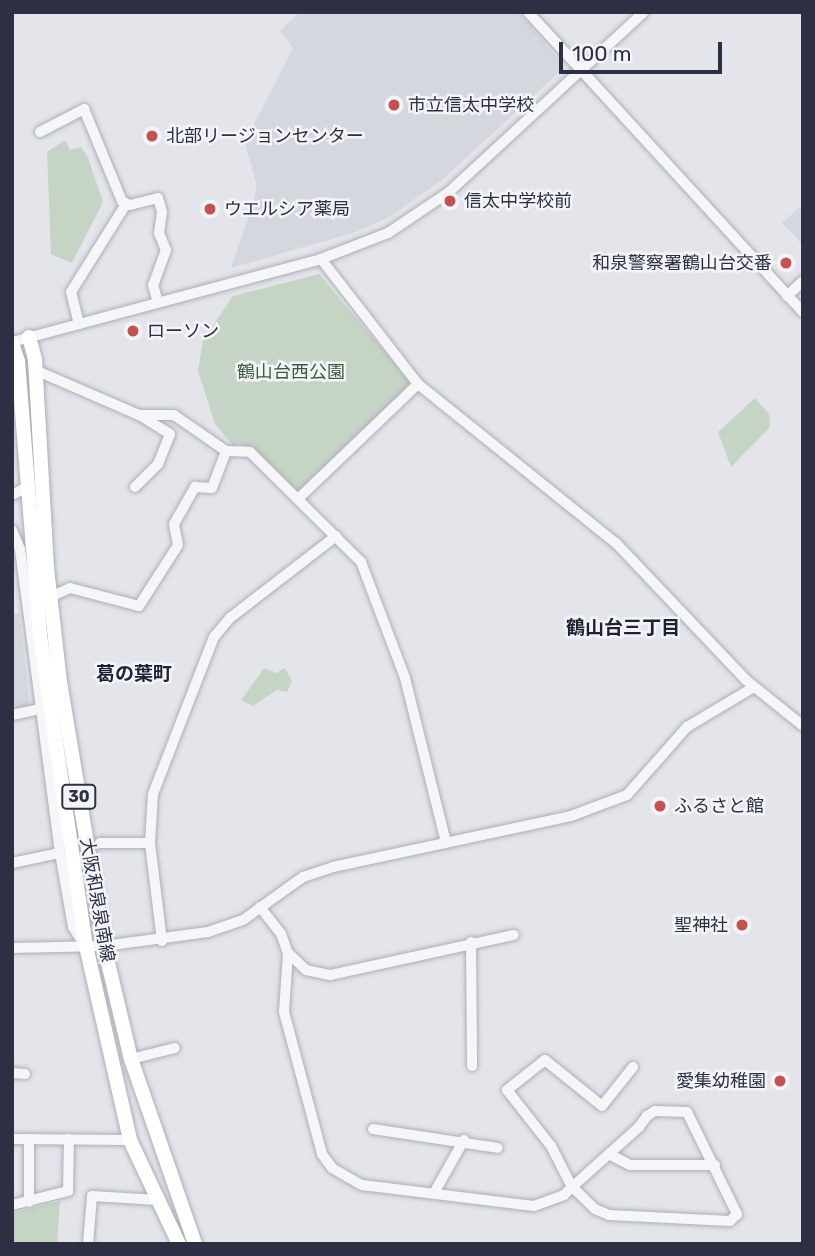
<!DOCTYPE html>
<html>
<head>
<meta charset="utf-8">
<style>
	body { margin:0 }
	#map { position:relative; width:815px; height:1256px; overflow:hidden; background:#e3e5ea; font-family:Rubik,"Noto Sans JP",sans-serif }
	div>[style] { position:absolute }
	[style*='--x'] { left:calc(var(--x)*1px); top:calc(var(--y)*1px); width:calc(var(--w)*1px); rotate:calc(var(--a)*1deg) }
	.built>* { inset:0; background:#d5d7df }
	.green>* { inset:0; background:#c6d4c5 }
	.roads { filter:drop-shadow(0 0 2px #acafb8) drop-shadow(0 0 2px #acafb8) }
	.minor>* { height:10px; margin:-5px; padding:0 5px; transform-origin:5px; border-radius:5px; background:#f6f6f9 }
	.major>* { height:14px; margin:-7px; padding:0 7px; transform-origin:7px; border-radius:7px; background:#fff }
	.dots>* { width:19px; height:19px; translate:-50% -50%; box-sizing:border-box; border:4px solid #f3f4f8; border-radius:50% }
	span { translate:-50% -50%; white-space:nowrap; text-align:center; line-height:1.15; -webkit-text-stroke:5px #f3f4f8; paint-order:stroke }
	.shield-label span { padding:2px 5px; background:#f3f4f8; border:2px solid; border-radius:5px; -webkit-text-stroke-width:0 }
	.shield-label { font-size:16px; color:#2c3042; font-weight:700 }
	.poi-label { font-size:18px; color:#2c3042 }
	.left { translate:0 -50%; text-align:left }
	.right { translate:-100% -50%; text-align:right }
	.park-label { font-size:18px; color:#3b5d3a }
	.street-label { font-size:18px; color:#2c3042 }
	.neighbourhood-label { font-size:19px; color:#1e2133; font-weight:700 }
	.frame { position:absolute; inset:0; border:14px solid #2c3042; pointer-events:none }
	.scale { position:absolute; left:559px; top:42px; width:163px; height:32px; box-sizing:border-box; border:4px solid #2c3042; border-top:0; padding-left:9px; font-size:21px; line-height:24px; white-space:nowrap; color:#2c3042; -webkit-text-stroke:5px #f3f4f8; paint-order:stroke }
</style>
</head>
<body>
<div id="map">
	<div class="built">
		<div style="clip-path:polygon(300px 12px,518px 12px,565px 67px,442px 180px,391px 216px,356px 232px,231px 268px,255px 197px,256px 183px,245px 142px,293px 48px,280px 31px)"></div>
		<div style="clip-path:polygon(803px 204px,803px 245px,782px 223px)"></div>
		<div style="clip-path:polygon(19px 613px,30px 706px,12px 709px,12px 614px)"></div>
	</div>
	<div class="green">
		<div style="clip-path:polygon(65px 140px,70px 150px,81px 147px,88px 158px,103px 202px,72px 263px,51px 254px,47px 152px)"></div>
		<div style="clip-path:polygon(319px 274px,409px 381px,408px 387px,296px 493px,254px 452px,239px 443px,234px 446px,223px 434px,215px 424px,198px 371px,203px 340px,233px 296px)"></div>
		<div style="clip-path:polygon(755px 398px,769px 414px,770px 427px,731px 467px,718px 432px)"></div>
		<div style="clip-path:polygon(264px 668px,276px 673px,285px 668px,292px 681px,287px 692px,277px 690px,253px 706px,241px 700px)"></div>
		<div style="clip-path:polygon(60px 1201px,57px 1244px,12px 1244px,12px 1213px)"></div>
	</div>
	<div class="roads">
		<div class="minor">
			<div style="--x:528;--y:12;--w:407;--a:47.5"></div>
			<div style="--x:40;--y:132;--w:50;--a:-27.6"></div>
			<div style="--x:84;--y:109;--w:100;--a:67.6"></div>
			<div style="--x:122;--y:201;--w:9;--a:27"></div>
			<div style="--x:130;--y:205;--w:29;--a:-14"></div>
			<div style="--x:158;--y:198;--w:15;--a:74"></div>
			<div style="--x:162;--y:212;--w:21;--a:98"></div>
			<div style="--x:159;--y:233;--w:18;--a:68"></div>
			<div style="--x:166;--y:250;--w:37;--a:110"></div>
			<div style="--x:153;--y:285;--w:18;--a:74"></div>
			<div style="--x:321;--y:259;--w:158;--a:52.2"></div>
			<div style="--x:418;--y:384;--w:254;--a:38.8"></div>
			<div style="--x:616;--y:543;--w:189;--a:46.5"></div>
			<div style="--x:746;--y:680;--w:73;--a:38.9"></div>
			<div style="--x:787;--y:296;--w:22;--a:-43"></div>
			<div style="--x:79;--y:324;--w:33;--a:-104"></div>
			<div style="--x:71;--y:292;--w:104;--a:-58"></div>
			<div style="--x:12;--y:342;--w:320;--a:-15"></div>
			<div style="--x:321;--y:259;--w:72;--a:-21.2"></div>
			<div style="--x:388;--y:233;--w:73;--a:-33.9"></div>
			<div style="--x:449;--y:192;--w:265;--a:-42.7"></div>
			<div style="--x:35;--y:370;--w:113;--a:23.4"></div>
			<div style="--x:139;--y:415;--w:35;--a:0"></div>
			<div style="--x:174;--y:415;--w:63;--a:34.7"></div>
			<div style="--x:226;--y:451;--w:24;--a:2"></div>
			<div style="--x:250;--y:452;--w:156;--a:44.7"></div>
			<div style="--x:361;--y:562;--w:124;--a:69.2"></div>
			<div style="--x:405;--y:678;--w:170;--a:76"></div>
			<div style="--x:135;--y:487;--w:33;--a:-45"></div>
			<div style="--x:158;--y:464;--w:32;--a:-68"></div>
			<div style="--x:170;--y:434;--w:36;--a:-148"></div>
			<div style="--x:12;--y:495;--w:15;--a:-28"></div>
			<div style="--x:299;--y:498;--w:165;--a:-43.8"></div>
			<div style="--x:12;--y:530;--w:21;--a:67"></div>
			<div style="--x:20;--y:549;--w:307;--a:82.5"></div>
			<div style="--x:60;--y:853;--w:75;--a:80"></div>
			<div style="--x:73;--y:927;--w:20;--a:57"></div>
			<div style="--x:50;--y:597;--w:22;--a:-24"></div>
			<div style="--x:70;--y:588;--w:71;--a:14.6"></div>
			<div style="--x:139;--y:606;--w:72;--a:-57.4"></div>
			<div style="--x:178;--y:545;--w:21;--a:-101"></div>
			<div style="--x:174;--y:524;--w:43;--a:-60.4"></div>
			<div style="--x:195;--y:487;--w:17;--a:3"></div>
			<div style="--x:212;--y:488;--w:40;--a:-69"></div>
			<div style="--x:12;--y:715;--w:29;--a:-12"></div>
			<div style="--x:100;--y:843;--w:50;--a:0"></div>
			<div style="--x:12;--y:863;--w:49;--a:-11.8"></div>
			<div style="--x:260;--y:907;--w:34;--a:52"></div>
			<div style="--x:281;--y:934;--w:20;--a:70"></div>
			<div style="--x:288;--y:953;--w:59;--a:93.9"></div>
			<div style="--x:284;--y:1012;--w:147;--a:75"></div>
			<div style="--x:322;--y:1154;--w:17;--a:54"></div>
			<div style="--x:332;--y:1168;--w:34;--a:30"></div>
			<div style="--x:362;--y:1185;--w:173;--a:7"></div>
			<div style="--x:534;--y:1206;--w:32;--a:-20"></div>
			<div style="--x:564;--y:1195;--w:11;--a:-45"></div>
			<div style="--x:572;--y:1187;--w:90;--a:-41.8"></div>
			<div style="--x:639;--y:1127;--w:14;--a:-54"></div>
			<div style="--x:647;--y:1116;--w:9;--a:-32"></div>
			<div style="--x:655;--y:1111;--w:32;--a:2"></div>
			<div style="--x:687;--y:1112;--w:114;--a:63.9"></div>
			<div style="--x:737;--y:1214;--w:10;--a:135"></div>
			<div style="--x:730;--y:1221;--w:121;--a:-177.2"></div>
			<div style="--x:609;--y:1215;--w:15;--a:-157"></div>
			<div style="--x:595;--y:1209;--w:32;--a:-136"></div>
			<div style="--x:572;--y:1187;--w:46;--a:-117.1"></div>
			<div style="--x:551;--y:1146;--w:71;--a:-128.2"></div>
			<div style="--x:507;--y:1090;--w:48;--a:-38.3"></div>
			<div style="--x:545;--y:1060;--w:73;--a:38.9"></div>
			<div style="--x:602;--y:1106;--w:50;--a:-51.5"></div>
			<div style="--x:162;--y:941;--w:99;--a:-97"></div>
			<div style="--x:150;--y:843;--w:49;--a:-86.5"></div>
			<div style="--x:153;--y:794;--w:168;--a:-68.8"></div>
			<div style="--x:214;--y:637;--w:25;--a:-50"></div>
			<div style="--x:230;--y:618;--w:134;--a:-37.7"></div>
			<div style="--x:471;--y:942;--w:124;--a:89.5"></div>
			<div style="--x:12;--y:948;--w:92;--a:-1.2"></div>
			<div style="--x:104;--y:946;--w:105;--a:-7.7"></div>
			<div style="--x:208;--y:932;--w:37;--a:-19"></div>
			<div style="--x:243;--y:920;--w:74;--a:-35.6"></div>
			<div style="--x:303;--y:877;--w:32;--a:-18"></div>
			<div style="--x:333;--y:867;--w:243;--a:-12.1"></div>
			<div style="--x:571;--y:816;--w:60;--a:-20.6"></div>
			<div style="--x:627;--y:795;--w:91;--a:-48.6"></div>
			<div style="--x:687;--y:727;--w:78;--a:-30.8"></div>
			<div style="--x:288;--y:953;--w:25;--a:43"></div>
			<div style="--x:306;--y:970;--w:25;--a:12"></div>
			<div style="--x:330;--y:975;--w:188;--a:-12.3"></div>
			<div style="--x:131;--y:1059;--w:45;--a:-14"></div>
			<div style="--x:12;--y:1073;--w:13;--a:4"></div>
			<div style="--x:373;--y:1129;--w:126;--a:8.6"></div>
			<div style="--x:12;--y:1139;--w:118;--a:0.5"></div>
			<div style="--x:29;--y:1139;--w:63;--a:90"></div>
			<div style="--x:609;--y:1154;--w:24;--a:28"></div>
			<div style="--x:630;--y:1165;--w:85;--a:0"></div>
			<div style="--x:434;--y:1193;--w:61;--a:-60.5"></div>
			<div style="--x:12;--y:1205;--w:58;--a:-14"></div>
			<div style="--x:68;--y:1191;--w:52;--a:-88.9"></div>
			<div style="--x:88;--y:1244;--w:48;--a:-85.2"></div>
			<div style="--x:92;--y:1196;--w:65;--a:3.5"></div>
		</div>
		<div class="major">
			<div style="--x:29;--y:337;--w:24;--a:75"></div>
			<div style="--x:35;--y:360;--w:208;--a:86.7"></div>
			<div style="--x:47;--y:568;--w:115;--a:83.5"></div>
			<div style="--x:60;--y:682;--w:268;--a:80.5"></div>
			<div style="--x:104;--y:946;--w:116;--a:76.6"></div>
			<div style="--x:131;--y:1059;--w:196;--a:70.9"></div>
			<div style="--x:12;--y:343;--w:20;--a:72"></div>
			<div style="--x:18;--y:362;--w:274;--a:85.4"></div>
			<div style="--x:40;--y:635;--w:314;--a:81.6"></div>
			<div style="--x:86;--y:946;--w:199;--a:77.2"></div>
			<div style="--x:130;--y:1140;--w:115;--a:64.8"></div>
		</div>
	</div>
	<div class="dots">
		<div style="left:394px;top:105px;background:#c75150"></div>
		<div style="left:152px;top:136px;background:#c75150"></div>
		<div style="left:450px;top:201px;background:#c75150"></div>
		<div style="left:210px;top:209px;background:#c75150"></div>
		<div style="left:786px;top:263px;background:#c75150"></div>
		<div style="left:133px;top:331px;background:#c75150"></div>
		<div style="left:660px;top:806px;background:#c75150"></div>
		<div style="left:742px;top:925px;background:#c75150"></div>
		<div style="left:780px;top:1081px;background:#c75150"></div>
	</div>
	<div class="shield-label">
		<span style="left:79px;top:797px">30</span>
	</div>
	<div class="poi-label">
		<span class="left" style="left:408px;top:105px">市立信太中学校</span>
		<span class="left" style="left:166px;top:136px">北部リージョンセンター</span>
		<span class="left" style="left:464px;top:201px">信太中学校前</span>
		<span class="left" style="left:224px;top:209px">ウエルシア薬局</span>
		<span class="right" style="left:772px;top:263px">和泉警察署鶴山台交番</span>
		<span class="left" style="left:147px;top:331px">ローソン</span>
		<span class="left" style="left:674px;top:806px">ふるさと館</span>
		<span class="right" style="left:728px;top:925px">聖神社</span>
		<span class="right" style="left:766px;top:1081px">愛集幼稚園</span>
	</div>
	<div class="park-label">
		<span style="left:291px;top:372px">鶴山台西公園</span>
	</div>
	<div class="street-label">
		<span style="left:97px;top:900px;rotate:80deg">大阪和泉泉南線</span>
	</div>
	<div class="neighbourhood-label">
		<span style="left:623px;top:628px">鶴山台三丁目</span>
		<span style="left:134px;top:674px">葛の葉町</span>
	</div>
	<div class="frame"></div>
	<div class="scale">100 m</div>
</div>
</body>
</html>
